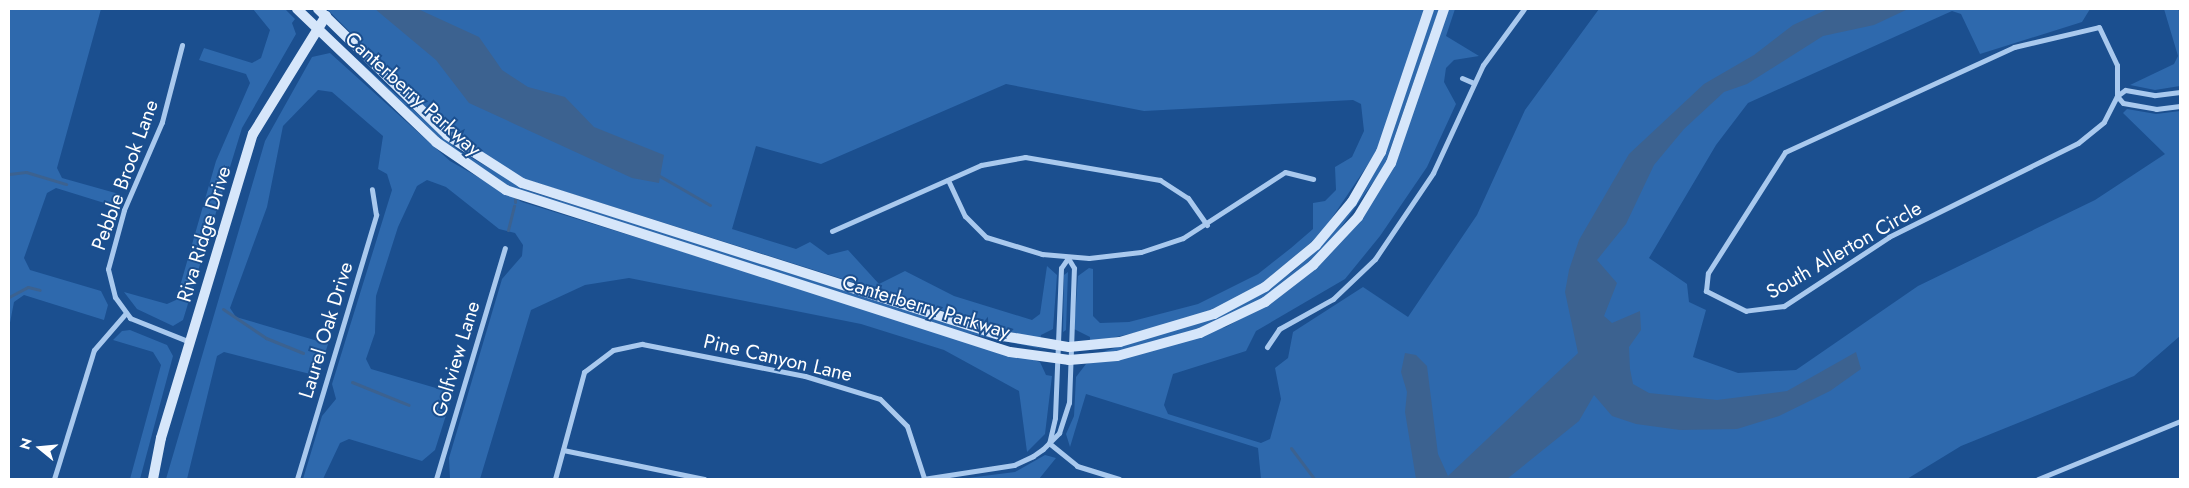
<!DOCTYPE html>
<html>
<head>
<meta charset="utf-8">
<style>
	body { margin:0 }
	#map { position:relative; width:2189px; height:488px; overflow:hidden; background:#1b4f8f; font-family:Jost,sans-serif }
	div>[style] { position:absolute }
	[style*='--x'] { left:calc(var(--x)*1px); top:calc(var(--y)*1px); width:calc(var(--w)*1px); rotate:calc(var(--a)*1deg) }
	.green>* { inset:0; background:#2e69ad }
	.water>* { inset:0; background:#3c6290 }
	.stream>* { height:3px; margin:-1.5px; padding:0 1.5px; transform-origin:1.5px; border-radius:1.5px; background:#3c6290 }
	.street>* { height:5px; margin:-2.5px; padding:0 2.5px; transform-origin:2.5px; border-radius:2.5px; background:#a9c9ee }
	.secondary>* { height:10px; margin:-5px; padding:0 5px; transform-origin:5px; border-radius:5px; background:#d6e6fa }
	span { translate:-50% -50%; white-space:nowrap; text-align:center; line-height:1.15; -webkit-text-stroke:4px #1b4f8f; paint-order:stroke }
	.street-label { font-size:20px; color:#fff }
	.frame { position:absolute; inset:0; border:10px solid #fff; pointer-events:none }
	.north { position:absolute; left:15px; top:423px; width:50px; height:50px; -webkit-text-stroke:4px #1b4f8f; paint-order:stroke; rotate:287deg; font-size:14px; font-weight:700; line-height:20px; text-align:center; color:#fff }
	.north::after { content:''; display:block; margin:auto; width:18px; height:22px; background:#fff; clip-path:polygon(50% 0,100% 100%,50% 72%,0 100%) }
</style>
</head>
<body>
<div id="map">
	<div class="green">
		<div style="clip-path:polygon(9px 9px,101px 9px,57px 168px,62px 178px,119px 194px,114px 206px,56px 188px,47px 193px,24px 258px,30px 270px,101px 291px,108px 305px,104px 320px,24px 295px,14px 302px,9px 328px)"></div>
		<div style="clip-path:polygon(253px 9px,285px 9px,295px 19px,292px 23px,296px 34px,242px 128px,183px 320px,173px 326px,137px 309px,124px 292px,167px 304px,176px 300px,216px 161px,250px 83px,246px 74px,199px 60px,204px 48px,252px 63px,261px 58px,270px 30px)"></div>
		<div style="clip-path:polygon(327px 9px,1425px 9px,1377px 151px,1321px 234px,1260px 285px,1223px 305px,1177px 323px,1090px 343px,1090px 337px,1074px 329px,1078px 276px,1089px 268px,1093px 269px,1093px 316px,1100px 323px,1129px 322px,1198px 304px,1258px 274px,1291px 248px,1313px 229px,1313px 203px,1325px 201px,1336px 190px,1335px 167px,1352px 157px,1364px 131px,1361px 104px,1353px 100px,1144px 111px,1006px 84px,821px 164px,756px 146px,732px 229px,796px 249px,810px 242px,828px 255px,848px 250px,879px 284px,905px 271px,954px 296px,1032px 320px,1040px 314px,1047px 266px,1057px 275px,1053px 329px,1041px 335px,1040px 341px,512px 175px,459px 141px)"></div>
		<div style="clip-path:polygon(1434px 9px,1439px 9px,1384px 167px,1327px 247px,1269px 295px,1204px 328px,1117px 352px,1096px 354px,1226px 312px,1292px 272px,1317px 250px,1364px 192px,1382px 158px)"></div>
		<div style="clip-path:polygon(1447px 9px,1455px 9px,1446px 36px,1479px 56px,1454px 60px,1446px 68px,1444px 82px,1456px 104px,1427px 167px,1380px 236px,1345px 279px,1256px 331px,1246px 351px,1173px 374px,1164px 405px,1168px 414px,1261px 443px,1270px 439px,1281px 399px,1275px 368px,1288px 358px,1293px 332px,1363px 287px,1408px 317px,1477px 215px,1525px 110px,1599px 9px,2090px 9px,2082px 22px,1980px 54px,1961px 14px,1952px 11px,1748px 103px,1716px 145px,1649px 258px,1687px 284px,1689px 302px,1706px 310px,1693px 357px,1738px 373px,1796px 370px,1918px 286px,2095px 200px,2165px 154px,2123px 113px,2127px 109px,2156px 114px,2180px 111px,2180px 336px,2134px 376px,1961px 446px,1907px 479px,1261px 479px,1258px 448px,1086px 394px,1070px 447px,1066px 434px,1074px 416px,1076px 377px,1086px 364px,1226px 327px,1278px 298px,1345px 238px,1397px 160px)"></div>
		<div style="clip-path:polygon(2164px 9px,2178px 9px,2180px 13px,2180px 86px,2155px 90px,2130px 85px,2174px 64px,2178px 56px)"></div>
		<div style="clip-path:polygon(331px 36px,458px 150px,529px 191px,1047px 350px,957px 331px,520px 193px,447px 148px)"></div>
		<div style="clip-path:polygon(330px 53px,450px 161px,522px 202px,1040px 362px,1046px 375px,1052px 376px,1045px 434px,1027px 452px,1019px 391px,944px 350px,861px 324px,629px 278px,585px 285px,531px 310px,480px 479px,450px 479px,449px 458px,502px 279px,522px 256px,523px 245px,515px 233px,499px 229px,446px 187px,427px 180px,417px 186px,398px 227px,376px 296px,375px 333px,366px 359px,371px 369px,453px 393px,435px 450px,422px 461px,349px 439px,340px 443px,323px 479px,303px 479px,322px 416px,336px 399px,332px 384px,392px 190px,387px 174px,378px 169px,383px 136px,332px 92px,318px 90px,283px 126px,267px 207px,230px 308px,236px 317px,328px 344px,318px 376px,224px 352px,217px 356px,187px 479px,166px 479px,265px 141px,312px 57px)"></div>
		<div style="clip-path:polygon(1068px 272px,1066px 330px,1063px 332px,1064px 275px)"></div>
		<div style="clip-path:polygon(130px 330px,167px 345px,173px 356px,140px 479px,130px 479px,161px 365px,153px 352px,113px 340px,122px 331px)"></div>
		<div style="clip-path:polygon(1045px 455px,1056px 458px,1039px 479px,960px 479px,1015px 472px)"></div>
	</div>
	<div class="water">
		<div style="clip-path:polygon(375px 9px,418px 9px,479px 37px,502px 70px,528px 87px,565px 97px,594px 127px,664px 155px,659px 183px,632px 178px,469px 103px,436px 60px)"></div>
		<div style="clip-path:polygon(1828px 9px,1908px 9px,1874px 25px,1823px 36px,1747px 84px,1724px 92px,1684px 129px,1654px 165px,1626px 224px,1597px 260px,1617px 283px,1604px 316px,1612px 323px,1640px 311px,1641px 330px,1629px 347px,1630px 369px,1633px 384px,1649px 393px,1717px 400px,1787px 391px,1856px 352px,1861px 369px,1830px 391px,1779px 416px,1737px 429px,1680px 430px,1636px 424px,1612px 416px,1594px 395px,1579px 421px,1507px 479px,1416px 479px,1405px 412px,1407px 392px,1401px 372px,1405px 353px,1416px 355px,1427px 366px,1438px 454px,1448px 476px,1578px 353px,1565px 292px,1569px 270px,1579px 240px,1629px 154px,1704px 84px,1754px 55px,1793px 25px)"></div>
	</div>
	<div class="stream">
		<div style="--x:9;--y:174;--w:17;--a:-7"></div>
		<div style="--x:26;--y:172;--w:42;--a:16.7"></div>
		<div style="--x:658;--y:175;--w:60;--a:30"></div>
		<div style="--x:515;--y:202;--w:3;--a:-90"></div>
		<div style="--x:508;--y:230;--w:25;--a:-76"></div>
		<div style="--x:9;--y:297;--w:21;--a:-28"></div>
		<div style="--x:28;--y:287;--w:12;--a:14"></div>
		<div style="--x:223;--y:309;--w:52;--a:34"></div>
		<div style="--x:266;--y:338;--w:40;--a:22"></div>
		<div style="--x:352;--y:382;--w:61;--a:22"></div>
		<div style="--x:1291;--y:448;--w:39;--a:53"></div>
	</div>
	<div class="street">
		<div style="--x:182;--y:45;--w:80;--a:104.6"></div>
		<div style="--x:162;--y:122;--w:96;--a:113.4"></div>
		<div style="--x:124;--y:210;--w:61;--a:105.2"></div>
		<div style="--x:108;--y:269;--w:29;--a:76"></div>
		<div style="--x:115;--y:297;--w:26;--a:54"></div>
		<div style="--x:130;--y:318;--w:65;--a:21.8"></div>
		<div style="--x:1462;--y:78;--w:13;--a:23"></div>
		<div style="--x:2180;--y:92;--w:26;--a:173"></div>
		<div style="--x:2154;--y:95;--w:29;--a:-170"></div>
		<div style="--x:2125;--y:90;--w:10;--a:143"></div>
		<div style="--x:2117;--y:96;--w:29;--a:117"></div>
		<div style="--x:2104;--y:122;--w:33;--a:141"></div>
		<div style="--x:2078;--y:143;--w:211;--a:153.6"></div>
		<div style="--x:1889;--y:237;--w:126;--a:146.7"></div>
		<div style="--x:1784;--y:306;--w:38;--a:173"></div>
		<div style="--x:1746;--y:311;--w:45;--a:-153.4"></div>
		<div style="--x:1706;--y:291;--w:18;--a:-84"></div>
		<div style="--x:1708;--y:273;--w:143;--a:-57.5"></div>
		<div style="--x:1785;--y:152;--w:252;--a:-24.6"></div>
		<div style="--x:2014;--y:47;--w:87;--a:-13.2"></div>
		<div style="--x:2099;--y:27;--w:42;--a:64.7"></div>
		<div style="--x:2117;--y:65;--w:31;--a:90"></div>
		<div style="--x:2117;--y:96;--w:9;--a:49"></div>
		<div style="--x:2123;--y:103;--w:34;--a:10"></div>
		<div style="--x:2156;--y:109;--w:24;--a:-7"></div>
		<div style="--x:948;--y:180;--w:40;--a:65"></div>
		<div style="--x:965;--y:216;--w:30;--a:45"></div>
		<div style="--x:986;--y:237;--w:59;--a:16.9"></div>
		<div style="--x:1042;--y:254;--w:47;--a:4.9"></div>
		<div style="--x:1089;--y:258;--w:52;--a:-6.6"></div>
		<div style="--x:1141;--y:252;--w:44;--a:-18.4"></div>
		<div style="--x:1183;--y:238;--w:121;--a:-32.9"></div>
		<div style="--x:1285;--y:172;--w:29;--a:14"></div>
		<div style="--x:832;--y:231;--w:163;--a:-23.9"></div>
		<div style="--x:981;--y:165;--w:45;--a:-10.3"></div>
		<div style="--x:1025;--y:157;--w:137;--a:9.7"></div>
		<div style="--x:1160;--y:180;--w:33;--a:33"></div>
		<div style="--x:1188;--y:198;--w:33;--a:55"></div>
		<div style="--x:1267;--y:347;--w:22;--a:-56"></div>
		<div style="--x:1279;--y:329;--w:62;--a:-29.1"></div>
		<div style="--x:1333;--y:299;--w:58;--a:-43.6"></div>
		<div style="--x:1375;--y:259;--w:104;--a:-56"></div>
		<div style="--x:1433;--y:173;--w:119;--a:-65.2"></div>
		<div style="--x:1483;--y:65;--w:69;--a:-53.8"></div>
		<div style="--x:1049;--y:443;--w:36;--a:39"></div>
		<div style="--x:1077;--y:466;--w:44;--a:17.2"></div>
		<div style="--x:563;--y:450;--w:144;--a:11.6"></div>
		<div style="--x:54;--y:479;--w:135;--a:-72.8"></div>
		<div style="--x:94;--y:350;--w:49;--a:-49.1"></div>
		<div style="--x:297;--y:479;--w:276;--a:-73.3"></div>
		<div style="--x:376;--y:215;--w:26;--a:-99"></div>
		<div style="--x:436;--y:479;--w:241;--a:-73.4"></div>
		<div style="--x:555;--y:479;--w:111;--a:-74.8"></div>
		<div style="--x:584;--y:372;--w:36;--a:-37"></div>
		<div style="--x:613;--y:350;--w:30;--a:-12"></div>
		<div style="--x:642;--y:344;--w:166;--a:11.1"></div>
		<div style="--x:805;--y:376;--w:78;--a:17"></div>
		<div style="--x:880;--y:399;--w:38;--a:45"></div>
		<div style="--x:907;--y:426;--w:55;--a:71.9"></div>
		<div style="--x:923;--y:479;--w:92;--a:-8.7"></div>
		<div style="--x:1014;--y:465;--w:21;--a:-25"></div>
		<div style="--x:1033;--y:456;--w:12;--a:-35"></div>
		<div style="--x:1043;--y:449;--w:23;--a:-45"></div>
		<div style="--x:1059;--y:433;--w:32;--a:-72"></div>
		<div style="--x:1069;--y:403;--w:135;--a:-87.9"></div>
		<div style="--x:1074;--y:268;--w:12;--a:-121"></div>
		<div style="--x:1068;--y:258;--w:12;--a:125"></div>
		<div style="--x:1061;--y:268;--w:150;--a:92.3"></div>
		<div style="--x:1055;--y:418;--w:26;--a:103"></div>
		<div style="--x:2038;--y:479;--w:153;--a:-22.2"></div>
	</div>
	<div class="secondary">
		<div style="--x:297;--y:9;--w:192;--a:43.7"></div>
		<div style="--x:436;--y:142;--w:85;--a:34.4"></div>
		<div style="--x:506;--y:190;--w:529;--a:17.82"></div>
		<div style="--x:1010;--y:352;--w:60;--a:7.7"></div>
		<div style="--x:1069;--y:360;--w:48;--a:-4.8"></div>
		<div style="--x:1117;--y:356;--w:86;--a:-15.5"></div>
		<div style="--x:1200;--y:333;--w:72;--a:-25.5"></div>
		<div style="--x:1265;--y:302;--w:61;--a:-37.6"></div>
		<div style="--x:1313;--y:265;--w:66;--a:-46.8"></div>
		<div style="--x:1358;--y:217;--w:63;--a:-58.6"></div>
		<div style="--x:1391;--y:163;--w:163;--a:-71"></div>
		<div style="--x:318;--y:9;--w:180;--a:44.3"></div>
		<div style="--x:447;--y:135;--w:89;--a:32.6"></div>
		<div style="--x:522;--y:183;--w:505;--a:17.65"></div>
		<div style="--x:1003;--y:336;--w:67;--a:9.5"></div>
		<div style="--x:1069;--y:347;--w:51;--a:-5.6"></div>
		<div style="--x:1120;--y:342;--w:98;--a:-16.6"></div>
		<div style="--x:1214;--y:314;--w:58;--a:-27.9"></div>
		<div style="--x:1265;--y:287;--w:66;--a:-39.5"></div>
		<div style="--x:1316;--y:245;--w:56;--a:-50.1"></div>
		<div style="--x:1352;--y:202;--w:58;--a:-59.9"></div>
		<div style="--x:1381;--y:152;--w:151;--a:-71.4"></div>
		<div style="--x:153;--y:479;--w:42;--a:-79"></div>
		<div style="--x:161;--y:438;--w:318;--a:-73.2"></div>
		<div style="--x:253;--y:134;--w:139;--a:-58.3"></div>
	</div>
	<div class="street-label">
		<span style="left:413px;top:94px;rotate:42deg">Canterberry Parkway</span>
		<span style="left:125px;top:175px;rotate:-70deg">Pebble Brook Lane</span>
		<span style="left:204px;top:234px;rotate:-73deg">Riva Ridge Drive</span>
		<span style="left:1844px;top:250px;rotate:-30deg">South Allerton Circle</span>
		<span style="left:926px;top:307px;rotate:17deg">Canterberry Parkway</span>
		<span style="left:326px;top:330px;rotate:-73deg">Laurel Oak Drive</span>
		<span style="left:778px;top:358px;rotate:13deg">Pine Canyon Lane</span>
		<span style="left:456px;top:359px;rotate:-73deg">Golfview Lane</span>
	</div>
	<div class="frame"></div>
	<div class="north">N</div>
</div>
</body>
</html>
